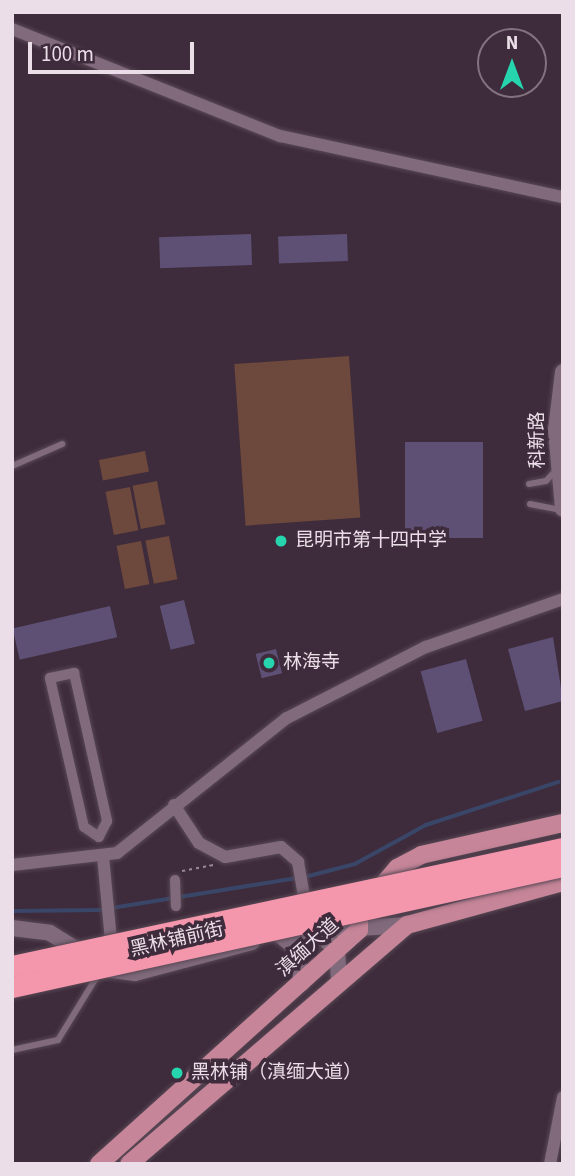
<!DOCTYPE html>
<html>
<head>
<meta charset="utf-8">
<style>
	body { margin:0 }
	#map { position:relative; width:575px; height:1176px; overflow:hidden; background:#3e2b3b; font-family:"Source Sans 3","Noto Sans SC",sans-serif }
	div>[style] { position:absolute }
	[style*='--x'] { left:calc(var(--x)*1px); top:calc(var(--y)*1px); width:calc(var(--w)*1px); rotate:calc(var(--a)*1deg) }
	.green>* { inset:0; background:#6d483c; transform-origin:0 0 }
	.stream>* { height:3.5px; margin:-1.75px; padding:0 1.75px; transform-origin:1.75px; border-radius:1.75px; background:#3a4668 }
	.building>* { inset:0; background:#5d5074; transform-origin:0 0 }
	.path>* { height:2px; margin-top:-1px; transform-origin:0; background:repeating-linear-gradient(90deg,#988995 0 3.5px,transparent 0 7px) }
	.roads { filter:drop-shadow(0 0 2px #584855) drop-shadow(0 0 2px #584855) }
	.service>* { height:6px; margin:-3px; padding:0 3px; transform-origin:3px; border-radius:3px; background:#806a7b }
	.pedestrian>* { height:10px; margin:-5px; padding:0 5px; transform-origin:5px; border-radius:5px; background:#806a7b }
	.minor>* { height:12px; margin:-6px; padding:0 6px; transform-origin:6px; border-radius:6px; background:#806a7b }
	.tertiary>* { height:16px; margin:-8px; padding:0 8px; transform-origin:8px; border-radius:8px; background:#806a7b }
	.primary>* { height:18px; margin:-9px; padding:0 9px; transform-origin:9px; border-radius:9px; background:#c68598 }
	.bridges { filter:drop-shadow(0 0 2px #584855) drop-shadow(0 0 2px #584855) }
	.motorway-bridge>* { height:21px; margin:-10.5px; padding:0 10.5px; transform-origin:10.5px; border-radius:10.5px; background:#f497ac }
	.dots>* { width:19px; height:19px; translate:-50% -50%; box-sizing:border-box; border:4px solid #3e2b3b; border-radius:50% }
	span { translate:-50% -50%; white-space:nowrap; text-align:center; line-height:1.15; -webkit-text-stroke:7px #3e2b3b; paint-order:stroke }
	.street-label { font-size:19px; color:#ebdee8 }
	.poi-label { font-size:19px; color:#ebdee8 }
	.left { translate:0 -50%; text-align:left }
	.frame { position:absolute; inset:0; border:14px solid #ebdee8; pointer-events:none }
	.north { position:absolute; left:477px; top:28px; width:70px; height:70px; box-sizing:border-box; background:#3e2b3b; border:2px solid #837380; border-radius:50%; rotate:0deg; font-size:19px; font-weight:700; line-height:28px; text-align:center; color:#ebdee8 }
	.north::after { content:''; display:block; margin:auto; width:24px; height:32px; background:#26d5ae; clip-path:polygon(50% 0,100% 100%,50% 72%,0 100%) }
	.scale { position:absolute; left:28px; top:42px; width:166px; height:32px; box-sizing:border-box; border:4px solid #ebdee8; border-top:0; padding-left:9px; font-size:21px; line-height:24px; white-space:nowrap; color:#ebdee8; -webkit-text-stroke:5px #3e2b3b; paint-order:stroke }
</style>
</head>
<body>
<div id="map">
	<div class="green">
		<div style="left:349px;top:356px;width:162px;height:115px;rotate:86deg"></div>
		<div style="left:145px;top:451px;width:21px;height:47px;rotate:79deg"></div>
		<div style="left:157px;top:481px;width:44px;height:25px;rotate:79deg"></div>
		<div style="left:130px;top:487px;width:44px;height:25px;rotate:79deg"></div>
		<div style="left:169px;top:536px;width:44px;height:24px;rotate:79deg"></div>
		<div style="left:141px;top:541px;width:44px;height:25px;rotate:79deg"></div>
	</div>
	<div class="stream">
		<div style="--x:305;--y:877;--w:52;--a:-14.6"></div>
		<div style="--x:355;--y:864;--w:81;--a:-28.8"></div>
		<div style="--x:426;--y:825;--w:139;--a:-18"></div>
		<div style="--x:112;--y:908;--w:187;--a:-9.2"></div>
		<div style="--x:12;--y:911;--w:92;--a:-0.6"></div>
	</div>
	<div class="building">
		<div style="left:251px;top:234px;width:31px;height:92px;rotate:88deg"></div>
		<div style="left:347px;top:234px;width:27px;height:69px;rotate:88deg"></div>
		<div style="left:483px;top:442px;width:96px;height:78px;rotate:90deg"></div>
		<div style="left:184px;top:600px;width:45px;height:25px;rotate:76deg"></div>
		<div style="left:110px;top:606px;width:32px;height:100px;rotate:77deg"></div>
		<div style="clip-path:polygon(553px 637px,563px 701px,525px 711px,508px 649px)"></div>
		<div style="left:276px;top:649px;width:25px;height:21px;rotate:76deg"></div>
		<div style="left:466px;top:659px;width:64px;height:47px;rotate:75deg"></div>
	</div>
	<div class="path">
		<div style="--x:182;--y:871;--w:32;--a:-11"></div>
	</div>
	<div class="roads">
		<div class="service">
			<div style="--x:12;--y:466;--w:55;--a:-23.7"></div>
			<div style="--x:529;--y:484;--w:17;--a:-10"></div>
			<div style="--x:546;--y:481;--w:16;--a:-47"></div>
			<div style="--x:530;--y:504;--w:32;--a:11"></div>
			<div style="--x:12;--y:1050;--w:47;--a:-12.3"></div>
			<div style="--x:58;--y:1040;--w:79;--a:-58.5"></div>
		</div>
		<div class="pedestrian">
			<div style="--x:74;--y:673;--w:152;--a:77.4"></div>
			<div style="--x:107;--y:821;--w:18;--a:117"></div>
			<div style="--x:99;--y:837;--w:18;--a:-146"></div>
			<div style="--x:84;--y:827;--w:153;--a:-102.9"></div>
			<div style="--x:50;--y:678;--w:25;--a:-12"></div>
			<div style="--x:175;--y:880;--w:26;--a:88"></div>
		</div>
		<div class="minor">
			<div style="--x:12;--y:29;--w:289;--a:21.8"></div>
			<div style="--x:280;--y:136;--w:289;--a:12.2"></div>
			<div style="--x:174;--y:805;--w:45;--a:56.7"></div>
			<div style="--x:199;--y:843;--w:30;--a:28"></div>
			<div style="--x:225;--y:857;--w:57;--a:-10.1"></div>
			<div style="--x:281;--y:847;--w:23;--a:41"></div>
			<div style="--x:298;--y:862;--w:47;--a:80.1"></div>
			<div style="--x:103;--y:856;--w:95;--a:84.6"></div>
			<div style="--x:12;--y:865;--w:106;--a:-6.5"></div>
			<div style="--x:117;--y:853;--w:217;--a:-38.5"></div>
			<div style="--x:287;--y:718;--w:156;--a:-27.1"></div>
			<div style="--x:426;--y:647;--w:145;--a:-19.3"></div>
			<div style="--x:550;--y:1164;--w:68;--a:-79"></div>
		</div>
		<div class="tertiary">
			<div style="--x:563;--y:372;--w:58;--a:96.9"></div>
			<div style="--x:556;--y:430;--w:79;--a:84.9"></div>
			<div style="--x:12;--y:928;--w:38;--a:7"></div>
			<div style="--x:50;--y:933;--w:44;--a:31.9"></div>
			<div style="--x:297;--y:932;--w:110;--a:-3.6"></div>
			<div style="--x:277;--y:933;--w:23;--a:38"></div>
			<div style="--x:295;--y:947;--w:37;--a:79"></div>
			<div style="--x:308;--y:935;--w:16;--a:11"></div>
			<div style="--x:324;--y:938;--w:18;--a:45"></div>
			<div style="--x:337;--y:951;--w:26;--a:86"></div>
			<div style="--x:105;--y:969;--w:30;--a:8"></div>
			<div style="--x:135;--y:973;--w:121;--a:-14.8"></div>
		</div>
		<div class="primary">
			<div style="--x:99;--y:1164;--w:350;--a:-42"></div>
			<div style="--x:359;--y:930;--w:17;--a:-90"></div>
			<div style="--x:359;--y:913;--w:59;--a:-49.8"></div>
			<div style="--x:397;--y:868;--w:27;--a:-28"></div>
			<div style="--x:421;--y:855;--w:146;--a:-12.7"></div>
			<div style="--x:129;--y:1164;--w:367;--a:-40.7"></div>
			<div style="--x:407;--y:925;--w:162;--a:-15.4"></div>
		</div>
	</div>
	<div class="bridges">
		<div class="motorway-bridge">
			<div style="--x:12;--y:966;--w:563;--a:-12.09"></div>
			<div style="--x:12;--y:987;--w:564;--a:-12.39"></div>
		</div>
	</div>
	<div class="dots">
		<div style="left:281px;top:541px;background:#26d5ae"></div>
		<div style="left:269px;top:663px;background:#26d5ae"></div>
		<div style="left:177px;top:1073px;background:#26d5ae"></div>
	</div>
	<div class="street-label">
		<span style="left:538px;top:440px;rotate:-90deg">科新路</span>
		<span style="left:177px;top:940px;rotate:-13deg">黑林铺前街</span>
		<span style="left:308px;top:948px;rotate:-42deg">滇缅大道</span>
	</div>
	<div class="poi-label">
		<span class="left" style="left:295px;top:541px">昆明市第十四中学</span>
		<span class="left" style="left:283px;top:663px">林海寺</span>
		<span class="left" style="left:191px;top:1073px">黑林铺（滇缅大道）</span>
	</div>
	<div class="frame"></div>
	<div class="north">N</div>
	<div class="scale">100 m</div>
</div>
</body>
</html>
